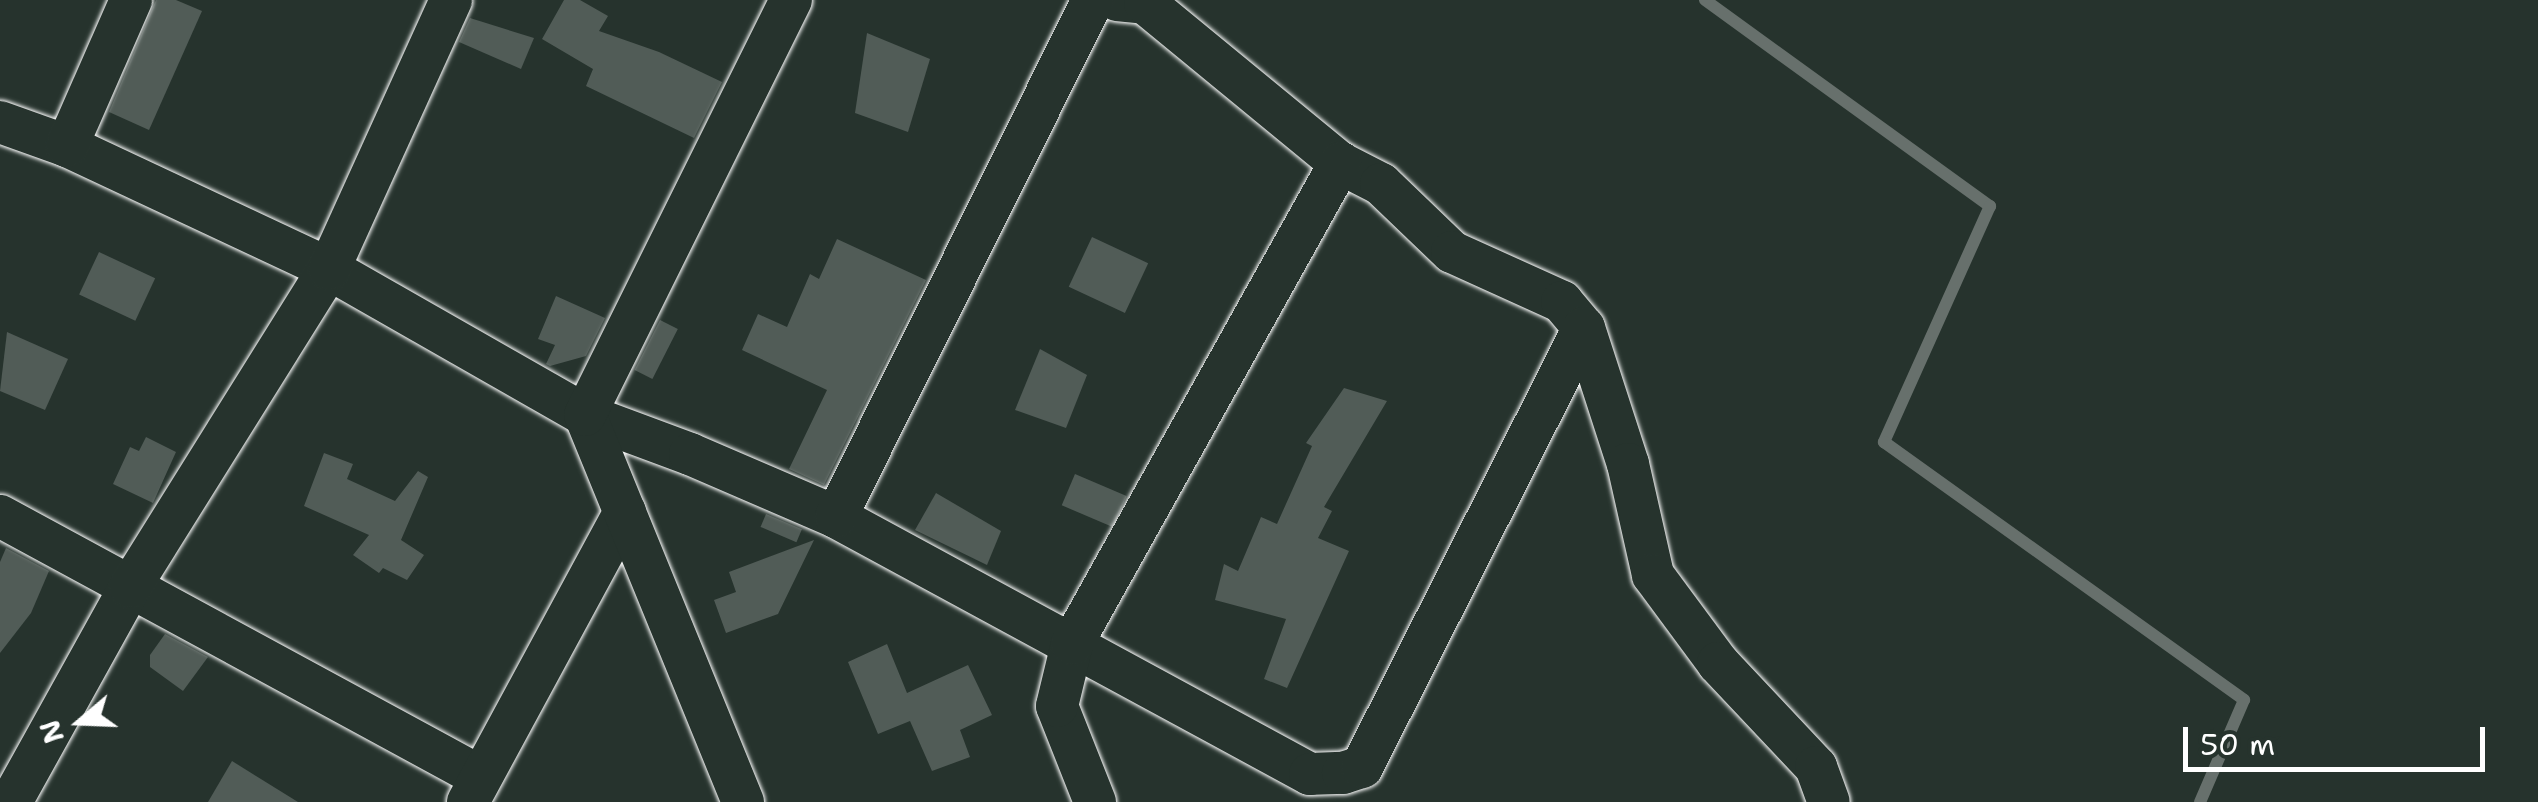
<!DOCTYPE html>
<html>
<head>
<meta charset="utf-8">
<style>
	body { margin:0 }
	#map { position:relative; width:2538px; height:802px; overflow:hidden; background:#26332d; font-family:"Shantell Sans",sans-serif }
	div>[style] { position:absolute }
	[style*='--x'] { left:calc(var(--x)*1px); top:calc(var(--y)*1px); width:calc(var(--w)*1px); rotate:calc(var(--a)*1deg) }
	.stream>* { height:12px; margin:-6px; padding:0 6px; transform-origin:6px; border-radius:6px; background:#67706c }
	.building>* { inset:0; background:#515c57; transform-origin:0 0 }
	.roads { filter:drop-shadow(0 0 2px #fff) drop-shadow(0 0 2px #fff) }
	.minor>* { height:42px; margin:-21px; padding:0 21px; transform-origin:21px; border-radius:21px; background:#26332d }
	span { translate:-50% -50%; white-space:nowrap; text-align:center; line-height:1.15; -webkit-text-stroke:9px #26332d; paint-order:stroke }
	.north { position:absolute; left:30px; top:672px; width:100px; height:100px; -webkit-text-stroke:8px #26332d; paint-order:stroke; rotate:251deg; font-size:28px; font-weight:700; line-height:40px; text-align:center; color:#fff }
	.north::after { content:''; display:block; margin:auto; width:35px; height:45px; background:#fff; clip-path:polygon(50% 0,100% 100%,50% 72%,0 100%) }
	.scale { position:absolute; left:2183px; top:727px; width:302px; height:45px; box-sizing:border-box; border:5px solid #fff; border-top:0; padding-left:12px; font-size:30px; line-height:35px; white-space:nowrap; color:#fff; -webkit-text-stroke:8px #26332d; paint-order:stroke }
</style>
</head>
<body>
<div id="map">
	<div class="stream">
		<div style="--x:1705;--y:0;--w:352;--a:35.9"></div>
		<div style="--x:1990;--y:206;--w:259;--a:114.2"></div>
		<div style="--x:1884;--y:442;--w:443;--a:35.6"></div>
		<div style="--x:2244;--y:700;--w:111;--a:113.3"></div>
	</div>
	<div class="building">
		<div style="clip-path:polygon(156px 0,176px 0,202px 11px,149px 130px,109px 112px)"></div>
		<div style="clip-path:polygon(564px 0,580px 0,608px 16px,599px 31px,659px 52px,722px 82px,694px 138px,586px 86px,593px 69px,542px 39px)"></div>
		<div style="clip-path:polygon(470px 18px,534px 38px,521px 69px,459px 42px)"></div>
		<div style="clip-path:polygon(867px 33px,930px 59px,908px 132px,855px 113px)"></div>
		<div style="left:1092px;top:237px;width:62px;height:55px;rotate:25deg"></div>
		<div style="clip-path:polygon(837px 239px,926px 280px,824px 485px,789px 469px,827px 390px,742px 350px,758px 314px,787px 327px,810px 274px,819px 279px)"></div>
		<div style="left:99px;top:252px;width:62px;height:47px;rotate:25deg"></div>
		<div style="clip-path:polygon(556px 296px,605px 318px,586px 356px,550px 366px,546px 364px,555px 345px,538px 339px)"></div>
		<div style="left:660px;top:320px;width:20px;height:56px;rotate:27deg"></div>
		<div style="clip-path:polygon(7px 332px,68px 359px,45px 410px,0 391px)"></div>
		<div style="clip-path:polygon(1040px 349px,1087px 375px,1066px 428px,1015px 410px)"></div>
		<div style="clip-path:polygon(1344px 388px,1387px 401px,1324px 507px,1332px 511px,1318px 538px,1349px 551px,1287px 688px,1264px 679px,1286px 619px,1215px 600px,1224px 564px,1238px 571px,1261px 517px,1277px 524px,1312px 446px,1306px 443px)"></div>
		<div style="clip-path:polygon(146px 437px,176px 452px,153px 503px,113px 484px,130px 447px,139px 451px)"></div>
		<div style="clip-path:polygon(324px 453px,353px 464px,347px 479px,395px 501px,418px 471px,428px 477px,401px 540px,424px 555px,407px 580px,383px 568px,379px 573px,353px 555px,369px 535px,304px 506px)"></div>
		<div style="left:1075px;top:474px;width:56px;height:34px;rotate:23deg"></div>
		<div style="clip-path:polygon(936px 493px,1001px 531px,987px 565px,915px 530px)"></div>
		<div style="left:766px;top:514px;width:39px;height:14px;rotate:23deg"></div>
		<div style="clip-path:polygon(814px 540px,778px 614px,726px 633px,714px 600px,736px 592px,729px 572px)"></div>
		<div style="clip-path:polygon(6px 548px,49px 571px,31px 613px,0 653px,0 562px)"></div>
		<div style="clip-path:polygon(165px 634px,208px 657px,183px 691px,150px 667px,150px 655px)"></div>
		<div style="clip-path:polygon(887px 644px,907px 693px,968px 665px,992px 715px,960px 730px,970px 757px,932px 771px,910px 721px,878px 734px,848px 662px)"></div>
		<div style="clip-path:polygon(232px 761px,298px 802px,208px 802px)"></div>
	</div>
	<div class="roads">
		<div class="minor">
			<div style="--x:1117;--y:0;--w:28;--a:6"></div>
			<div style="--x:1145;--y:3;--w:252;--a:39.4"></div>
			<div style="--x:1340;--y:163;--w:46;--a:27.1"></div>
			<div style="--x:1381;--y:184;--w:98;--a:43.8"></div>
			<div style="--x:1452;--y:252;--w:121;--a:24.4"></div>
			<div style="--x:1562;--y:302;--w:34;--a:50"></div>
			<div style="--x:1584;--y:328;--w:143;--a:72.1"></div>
			<div style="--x:1628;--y:464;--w:114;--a:77.3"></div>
			<div style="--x:1653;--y:575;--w:109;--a:53.5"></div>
			<div style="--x:1718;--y:663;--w:143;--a:46.7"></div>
			<div style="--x:1816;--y:767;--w:37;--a:70"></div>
			<div style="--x:0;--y:122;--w:71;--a:19.7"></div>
			<div style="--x:67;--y:146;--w:289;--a:25.1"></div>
			<div style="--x:329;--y:269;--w:295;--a:29.7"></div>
			<div style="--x:585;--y:415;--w:112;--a:20.4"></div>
			<div style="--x:690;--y:454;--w:159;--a:23.3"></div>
			<div style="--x:836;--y:517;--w:539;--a:28.47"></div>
			<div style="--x:1310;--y:774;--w:33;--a:-2"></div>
			<div style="--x:1343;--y:773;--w:20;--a:-18"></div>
			<div style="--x:1362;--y:767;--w:492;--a:-63.2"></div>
			<div style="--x:67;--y:146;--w:159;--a:-66.3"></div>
			<div style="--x:0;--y:516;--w:545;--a:28.49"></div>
			<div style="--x:836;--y:517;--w:577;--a:-63.57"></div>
			<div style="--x:11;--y:802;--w:246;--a:-61"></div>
			<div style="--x:130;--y:587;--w:375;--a:-58"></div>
			<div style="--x:329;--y:269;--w:295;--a:-65.6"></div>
			<div style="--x:468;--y:802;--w:330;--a:-61.6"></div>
			<div style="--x:743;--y:802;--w:418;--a:-112.2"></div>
			<div style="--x:585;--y:415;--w:463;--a:-63.6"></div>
			<div style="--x:1095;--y:802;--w:103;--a:-111.6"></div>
			<div style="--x:1057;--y:706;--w:64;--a:-76.4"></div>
			<div style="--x:1072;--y:644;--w:551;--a:-60.87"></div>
		</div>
	</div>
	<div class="north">N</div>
	<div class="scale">50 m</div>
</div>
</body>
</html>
